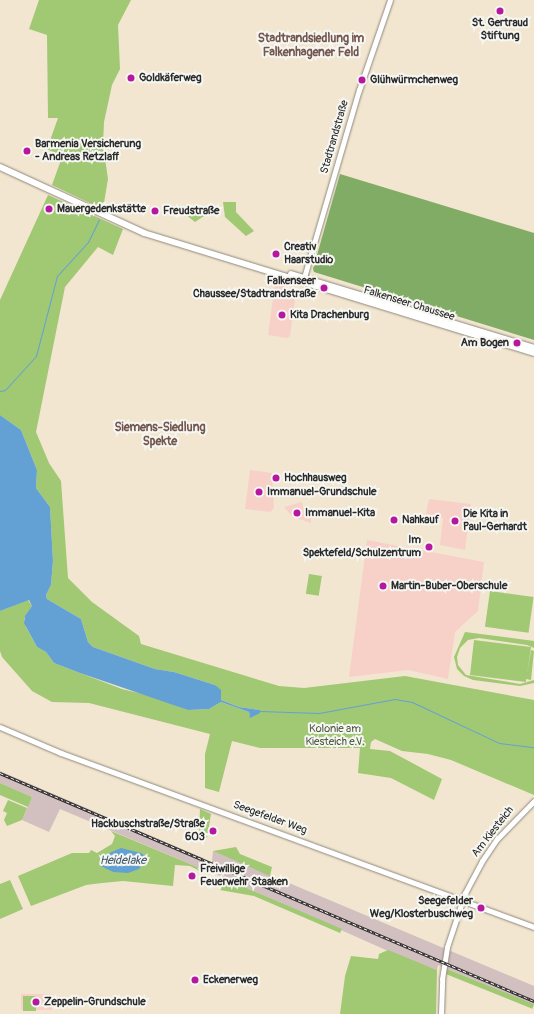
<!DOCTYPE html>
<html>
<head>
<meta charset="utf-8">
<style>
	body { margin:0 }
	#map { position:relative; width:534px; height:1014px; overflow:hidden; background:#f2e6d0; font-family:Pangolin,sans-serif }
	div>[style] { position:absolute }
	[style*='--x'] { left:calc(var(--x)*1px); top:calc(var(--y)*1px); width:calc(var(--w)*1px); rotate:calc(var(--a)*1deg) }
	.built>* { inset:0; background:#f7d1c8; transform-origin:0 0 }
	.industrial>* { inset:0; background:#d2bfc0 }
	.green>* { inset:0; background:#a1c873; transform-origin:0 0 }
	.forest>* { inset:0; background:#80ac65 }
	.water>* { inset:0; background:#63a1d5 }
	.stream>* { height:1px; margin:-0.5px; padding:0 0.5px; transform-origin:0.5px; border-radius:0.5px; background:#63a1d5 }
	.roads { filter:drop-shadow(0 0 1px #8e887e) drop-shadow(0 0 1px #8e887e) }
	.minor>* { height:5px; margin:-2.5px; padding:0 2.5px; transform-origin:2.5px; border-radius:2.5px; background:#fff }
	.major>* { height:6px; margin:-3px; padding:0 3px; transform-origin:3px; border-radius:3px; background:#fff }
	.rail>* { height:2.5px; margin-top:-1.25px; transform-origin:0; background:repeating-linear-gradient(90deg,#f6f6f2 0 3px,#2b2b2b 0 6px); box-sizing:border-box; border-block:1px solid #2b2b2b }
	.dots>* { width:11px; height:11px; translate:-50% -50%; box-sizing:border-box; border:2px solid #f6f6f2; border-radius:50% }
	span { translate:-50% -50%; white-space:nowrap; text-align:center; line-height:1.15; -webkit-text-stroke:4px #f6f6f2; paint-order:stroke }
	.poi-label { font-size:11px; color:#2b2b2b; font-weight:700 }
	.left { translate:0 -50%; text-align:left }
	.right { translate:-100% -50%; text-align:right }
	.street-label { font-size:11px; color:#2b2b2b }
	.park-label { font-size:11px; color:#4e5a41 }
	.neighbourhood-label { font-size:12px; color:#73564e; font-weight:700 }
	.water-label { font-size:12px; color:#415a6f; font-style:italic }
</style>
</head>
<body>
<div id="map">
	<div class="built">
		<div style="clip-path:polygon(275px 283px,294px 289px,296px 292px,290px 336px,287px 338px,268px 335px)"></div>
		<div style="clip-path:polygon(250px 470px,272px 473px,274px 507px,271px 512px,245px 509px)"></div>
		<div style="clip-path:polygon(429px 499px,471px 504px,465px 550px,440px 545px,443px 518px,426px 514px)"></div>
		<div style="clip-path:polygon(302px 502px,304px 512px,311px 519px,311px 523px,293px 517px,284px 507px)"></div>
		<div style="clip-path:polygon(367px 540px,484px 562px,478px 611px,455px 632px,448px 679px,408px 670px,349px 677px)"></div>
		<div style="left:21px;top:994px;width:31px;height:16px"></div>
	</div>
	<div class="industrial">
		<div style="clip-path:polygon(0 771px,203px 858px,202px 869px,60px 809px,49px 832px,22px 820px,32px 797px,0 783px)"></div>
		<div style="clip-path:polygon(213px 851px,534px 986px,534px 1005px,438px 965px,437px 970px,388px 951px,211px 872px)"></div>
	</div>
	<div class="green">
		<div style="clip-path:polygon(39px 0,131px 0,118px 25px,120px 69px,112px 85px,104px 122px,103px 145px,108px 179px,103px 209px,52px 185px,62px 157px,47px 149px,58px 118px,48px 118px,47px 35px,29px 29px)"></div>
		<div style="clip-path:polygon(48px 195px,123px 229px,113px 255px,98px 247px,65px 287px,36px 432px,49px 463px,61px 481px,68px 578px,92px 602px,139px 636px,141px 644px,279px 686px,304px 688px,405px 676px,534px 700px,534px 795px,451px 760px,428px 754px,402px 751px,375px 739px,371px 742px,370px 749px,390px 751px,442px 779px,434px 800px,391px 778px,358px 773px,360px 748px,260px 748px,232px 741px,219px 792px,205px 788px,205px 754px,210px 734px,89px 703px,52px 702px,32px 691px,2px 657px,0 651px,0 611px,28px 600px,32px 606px,24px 619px,26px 627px,37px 647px,46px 652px,54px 663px,122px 689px,155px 697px,188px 710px,209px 709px,221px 702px,249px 712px,249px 715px,260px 713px,260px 710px,239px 707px,221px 700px,215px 685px,174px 672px,155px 669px,93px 647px,88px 642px,81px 619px,47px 599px,46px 595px,51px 585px,53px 561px,50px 507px,36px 488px,37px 470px,21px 430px,0 415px,0 300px)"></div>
		<div style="clip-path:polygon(223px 202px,236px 202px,236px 212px,254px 231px,246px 236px,225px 217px)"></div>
		<div style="clip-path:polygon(187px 205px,196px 211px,204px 216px,195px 222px,181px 211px)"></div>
		<div style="left:309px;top:574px;width:13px;height:20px;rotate:9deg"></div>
		<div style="left:490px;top:591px;width:44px;height:36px;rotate:8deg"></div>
		<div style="clip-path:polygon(465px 632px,534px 641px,534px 648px,527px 645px,479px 638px,468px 640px,460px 648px,457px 657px,458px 665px,466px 675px,520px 684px,534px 680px,534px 683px,520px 686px,473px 680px,464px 676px,457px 669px,454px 657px)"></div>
		<div style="clip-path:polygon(474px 640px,531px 647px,527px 674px,531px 650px,534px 651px,531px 680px,526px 679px,526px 682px,470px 675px)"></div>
		<div style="clip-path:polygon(0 783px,32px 797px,28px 807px,0 795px)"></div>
		<div style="clip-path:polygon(8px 800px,27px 808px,22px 820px,7px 826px,4px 820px,7px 813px,3px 811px)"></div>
		<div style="clip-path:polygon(200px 809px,211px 814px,207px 838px,199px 835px)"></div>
		<div style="clip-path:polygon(111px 831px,202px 869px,202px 872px,190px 866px,175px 865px,173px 886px,123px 881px,102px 883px,86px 885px,31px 906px,18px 876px,72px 853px,89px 853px,91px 850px,97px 853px,112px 844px,115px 836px)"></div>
		<div style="clip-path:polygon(236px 847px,240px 854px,272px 867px,270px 876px,213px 851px)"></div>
		<div style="clip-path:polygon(221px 877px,342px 929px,340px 933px,254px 896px,220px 890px)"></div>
		<div style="clip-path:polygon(10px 880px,23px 909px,0 919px,0 884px)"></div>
		<div style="clip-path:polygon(388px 950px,437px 970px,436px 1014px,340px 1014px,345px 976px,351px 956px,378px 959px,379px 954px)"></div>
		<div style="left:447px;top:969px;width:94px;height:5px;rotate:22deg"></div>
		<div style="left:23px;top:996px;width:13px;height:15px"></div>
	</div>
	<div class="forest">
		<div style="clip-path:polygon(340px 174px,534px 233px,534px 340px,314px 272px,313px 269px)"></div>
	</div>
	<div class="water">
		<div style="clip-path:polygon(0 415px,21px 430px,37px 470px,36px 488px,50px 507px,53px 561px,51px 585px,46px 595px,47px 599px,81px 619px,88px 642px,93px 647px,155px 669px,174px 672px,215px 685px,221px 690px,221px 700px,239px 707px,260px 710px,260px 713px,250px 718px,249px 712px,221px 702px,209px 709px,188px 710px,80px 673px,54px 663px,46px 652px,37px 647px,24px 623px,25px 616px,32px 606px,29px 600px,0 611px)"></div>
		<div style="clip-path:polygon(121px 848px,141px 853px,145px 856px,144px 863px,139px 869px,128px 873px,113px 872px,101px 866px,100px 861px,105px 855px)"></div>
	</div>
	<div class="stream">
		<div style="--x:0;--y:391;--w:5;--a:-11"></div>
		<div style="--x:5;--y:390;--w:46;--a:-47.6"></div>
		<div style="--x:36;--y:356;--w:83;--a:-75.3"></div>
		<div style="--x:57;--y:276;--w:46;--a:-47.6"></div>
		<div style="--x:88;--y:242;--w:25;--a:-64"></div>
		<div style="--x:260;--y:711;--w:59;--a:1.9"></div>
		<div style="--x:319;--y:713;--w:77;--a:-10.4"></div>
		<div style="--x:395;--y:699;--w:17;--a:10"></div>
		<div style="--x:412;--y:702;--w:96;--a:25.2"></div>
		<div style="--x:499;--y:743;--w:35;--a:7"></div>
	</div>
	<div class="roads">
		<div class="minor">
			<div style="--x:303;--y:281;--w:199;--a:-73.7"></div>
			<div style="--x:359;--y:90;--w:95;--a:-71"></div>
			<div style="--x:0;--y:727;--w:66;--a:23.1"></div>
			<div style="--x:61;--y:753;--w:504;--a:20.2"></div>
			<div style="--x:441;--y:1014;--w:35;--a:-88"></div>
			<div style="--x:442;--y:979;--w:32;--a:-81"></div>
			<div style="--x:447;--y:947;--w:57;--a:-71.6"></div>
			<div style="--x:465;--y:893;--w:36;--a:-62"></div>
			<div style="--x:482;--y:861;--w:27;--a:-56"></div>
			<div style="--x:497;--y:839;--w:53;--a:-45.8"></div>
		</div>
		<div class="major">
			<div style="--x:0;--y:167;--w:158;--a:24.6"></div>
			<div style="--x:144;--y:233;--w:408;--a:17.1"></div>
			<div style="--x:291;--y:274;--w:254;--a:16.9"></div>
		</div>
	</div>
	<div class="rail">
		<div style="--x:0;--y:773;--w:581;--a:23.12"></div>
	</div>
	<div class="dots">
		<div style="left:500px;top:11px;background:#b5179e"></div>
		<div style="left:131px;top:78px;background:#b5179e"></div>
		<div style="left:362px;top:80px;background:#b5179e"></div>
		<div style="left:27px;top:151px;background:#b5179e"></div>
		<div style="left:49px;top:209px;background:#b5179e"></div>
		<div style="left:155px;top:211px;background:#b5179e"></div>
		<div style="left:276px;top:254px;background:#b5179e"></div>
		<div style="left:324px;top:288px;background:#b5179e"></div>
		<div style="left:282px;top:315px;background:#b5179e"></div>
		<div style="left:517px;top:343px;background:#b5179e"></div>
		<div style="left:276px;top:478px;background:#b5179e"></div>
		<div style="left:259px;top:492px;background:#b5179e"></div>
		<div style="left:297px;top:513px;background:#b5179e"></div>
		<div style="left:394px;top:520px;background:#b5179e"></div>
		<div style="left:455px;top:521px;background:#b5179e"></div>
		<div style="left:429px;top:547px;background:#b5179e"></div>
		<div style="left:383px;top:586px;background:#b5179e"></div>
		<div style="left:213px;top:831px;background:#b5179e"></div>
		<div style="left:192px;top:876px;background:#b5179e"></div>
		<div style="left:481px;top:908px;background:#b5179e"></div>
		<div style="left:195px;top:980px;background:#b5179e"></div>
		<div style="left:36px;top:1002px;background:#b5179e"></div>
	</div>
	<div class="poi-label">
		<span style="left:500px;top:30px">St. Gertraud<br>Stiftung</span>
		<span class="left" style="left:139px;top:78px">Goldkäferweg</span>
		<span class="left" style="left:370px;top:80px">Glühwürmchenweg</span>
		<span class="left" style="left:35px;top:151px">Barmenia Versicherung<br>- Andreas Retzlaff</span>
		<span class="left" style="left:57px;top:209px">Mauergedenkstätte</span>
		<span class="left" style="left:163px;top:211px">Freudstraße</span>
		<span class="left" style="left:284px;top:254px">Creativ<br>Haarstudio</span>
		<span class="right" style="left:316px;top:288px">Falkenseer<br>Chaussee/Stadtrandstraße</span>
		<span class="left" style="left:290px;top:315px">Kita Drachenburg</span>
		<span class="right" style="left:509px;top:343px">Am Bogen</span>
		<span class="left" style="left:284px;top:478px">Hochhausweg</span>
		<span class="left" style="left:267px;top:492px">Immanuel-Grundschule</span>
		<span class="left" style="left:305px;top:513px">Immanuel-Kita</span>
		<span class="left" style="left:463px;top:521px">Die Kita in<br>Paul-Gerhardt</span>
		<span class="left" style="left:402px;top:520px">Nahkauf</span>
		<span class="right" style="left:421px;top:547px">Im<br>Spektefeld/Schulzentrum</span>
		<span class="left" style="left:391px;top:586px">Martin-Buber-Oberschule</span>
		<span class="right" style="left:205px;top:831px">Hackbuschstraße/Straße<br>603</span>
		<span class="left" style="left:200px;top:876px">Freiwillige<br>Feuerwehr Staaken</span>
		<span class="right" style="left:473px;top:908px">Seegefelder<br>Weg/Klosterbuschweg</span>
		<span class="left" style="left:203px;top:980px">Eckenerweg</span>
		<span class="left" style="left:44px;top:1002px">Zeppelin-Grundschule</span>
	</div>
	<div class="street-label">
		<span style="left:335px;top:137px;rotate:-74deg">Stadtrandstraße</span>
		<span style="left:409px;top:304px;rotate:17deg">Falkenseer Chaussee</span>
		<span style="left:270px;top:818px;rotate:20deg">Seegefelder Weg</span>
		<span style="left:493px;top:832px;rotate:-52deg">Am Kiesteich</span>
	</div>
	<div class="park-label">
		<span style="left:335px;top:736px">Kolonie am<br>Kiesteich e.V.</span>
	</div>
	<div class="neighbourhood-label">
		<span style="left:311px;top:46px">Stadtrandsiedlung im<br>Falkenhagener Feld</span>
		<span style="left:160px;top:435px">Siemens-Siedlung<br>Spekte</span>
	</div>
	<div class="water-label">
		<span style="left:123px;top:861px">Heidelake</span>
	</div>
</div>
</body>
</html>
